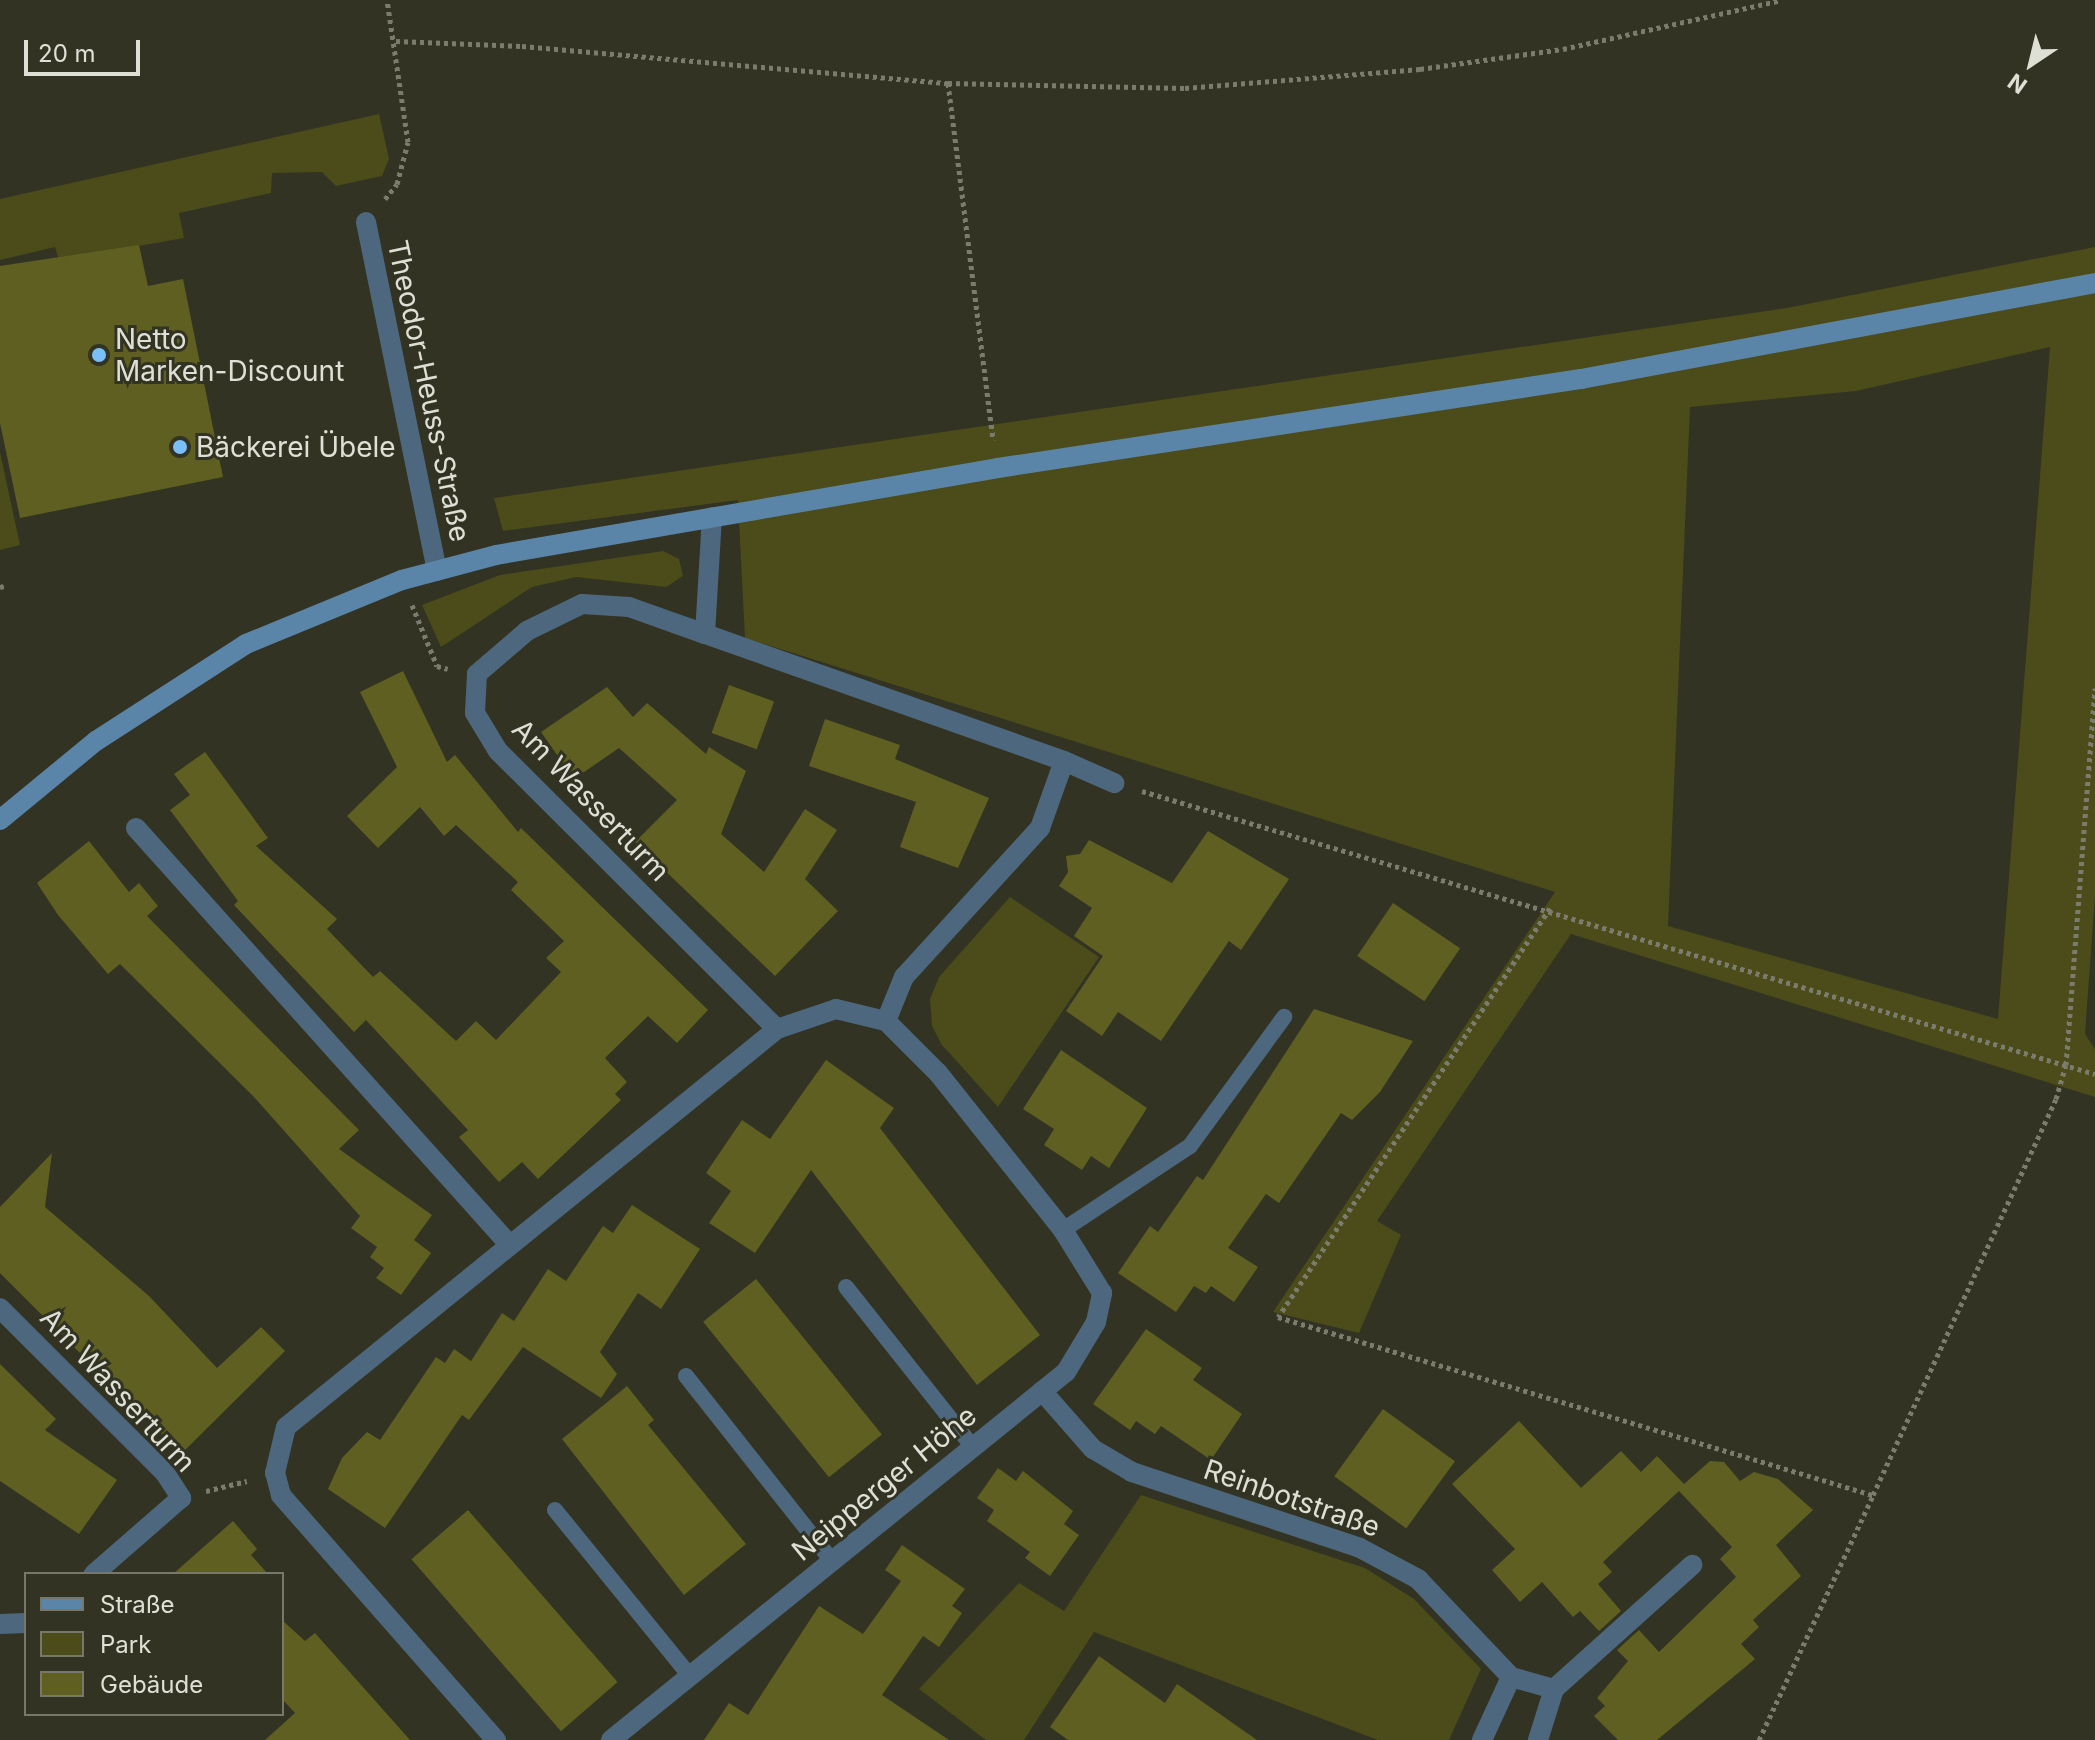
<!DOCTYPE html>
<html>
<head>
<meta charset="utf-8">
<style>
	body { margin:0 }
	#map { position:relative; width:2095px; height:1740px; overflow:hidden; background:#323323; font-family:Inter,sans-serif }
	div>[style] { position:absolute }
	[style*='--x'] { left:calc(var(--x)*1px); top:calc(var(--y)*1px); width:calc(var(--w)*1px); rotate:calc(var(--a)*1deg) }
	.green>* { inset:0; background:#4b4c19 }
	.building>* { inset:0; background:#5e5f21; transform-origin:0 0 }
	.path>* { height:5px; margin-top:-2.5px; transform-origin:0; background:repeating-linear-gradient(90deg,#7b7c6e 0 4px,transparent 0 8px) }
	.lane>* { height:16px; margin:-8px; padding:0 8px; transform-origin:8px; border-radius:8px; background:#4d687e }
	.street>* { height:20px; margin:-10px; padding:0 10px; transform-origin:10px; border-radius:10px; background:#4d687e }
	.secondary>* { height:20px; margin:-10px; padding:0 10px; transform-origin:10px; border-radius:10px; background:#5b85a8 }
	.dots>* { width:22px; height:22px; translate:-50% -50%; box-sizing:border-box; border:4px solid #323323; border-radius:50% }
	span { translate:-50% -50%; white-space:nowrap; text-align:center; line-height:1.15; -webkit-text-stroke:6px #323323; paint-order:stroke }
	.poi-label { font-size:28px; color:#dfe0d5 }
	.left { translate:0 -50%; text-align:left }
	.street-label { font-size:28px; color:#dfe0d5 }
	.legend { position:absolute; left:24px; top:1572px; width:260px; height:144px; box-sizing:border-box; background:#323323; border:2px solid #77786a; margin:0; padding:10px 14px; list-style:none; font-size:24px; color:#dfe0d5 }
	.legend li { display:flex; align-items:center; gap:16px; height:40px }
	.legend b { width:40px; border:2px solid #77786a }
	.north { position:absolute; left:1991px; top:24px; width:80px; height:80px; -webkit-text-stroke:6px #323323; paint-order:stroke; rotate:215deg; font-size:22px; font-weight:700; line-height:32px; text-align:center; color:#dfe0d5 }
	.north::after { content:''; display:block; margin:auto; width:28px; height:36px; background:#dfe0d5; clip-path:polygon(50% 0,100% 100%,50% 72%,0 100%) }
	.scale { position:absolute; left:24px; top:40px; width:116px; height:36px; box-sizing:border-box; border:4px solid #dfe0d5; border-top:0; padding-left:10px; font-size:24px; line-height:28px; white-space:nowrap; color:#dfe0d5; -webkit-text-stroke:6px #323323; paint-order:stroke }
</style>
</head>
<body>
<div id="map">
	<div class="green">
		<div style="clip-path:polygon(379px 114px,389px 159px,382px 176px,336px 186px,322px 172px,272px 173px,271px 193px,179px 213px,184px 238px,59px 260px,55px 247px,0 260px,0 199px)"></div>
		<div style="clip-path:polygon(evenodd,2095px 247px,2095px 895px,2085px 1034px,2095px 1049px,2095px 1097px,1571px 934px,1377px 1221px,1401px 1235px,1359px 1333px,1273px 1312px,1555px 892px,745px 638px,738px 500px,503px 531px,494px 498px,1787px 308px,2095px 247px,2050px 347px,1998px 1019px,1668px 926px,1690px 407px,1856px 391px,2050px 347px)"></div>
		<div style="clip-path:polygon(0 452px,20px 545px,0 550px)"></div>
		<div style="clip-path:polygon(663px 551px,679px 559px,683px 576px,666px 587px,576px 577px,532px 587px,441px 647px,422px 605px,500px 575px)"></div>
		<div style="clip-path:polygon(1010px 897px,1099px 957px,998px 1107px,942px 1045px,932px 1026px,930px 999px,939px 977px)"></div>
		<div style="clip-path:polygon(1141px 1495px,1365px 1568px,1414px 1599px,1481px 1669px,1449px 1740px,1378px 1740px,1094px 1632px,1024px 1740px,986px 1740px,919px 1689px,1019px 1583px,1064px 1611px)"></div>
	</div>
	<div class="building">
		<div style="clip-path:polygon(139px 245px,148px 286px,183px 279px,223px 477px,20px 518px,0 423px,0 266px)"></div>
		<div style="clip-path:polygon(403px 671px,447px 762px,455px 755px,518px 832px,521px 828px,708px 1010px,677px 1043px,648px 1016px,605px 1058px,627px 1082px,615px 1094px,621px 1100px,538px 1179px,522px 1162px,499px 1182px,459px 1137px,468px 1130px,366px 1020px,354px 1032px,234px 905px,238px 901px,170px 810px,190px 795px,174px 774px,205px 752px,268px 838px,256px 846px,337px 919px,327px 929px,373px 977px,380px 971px,456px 1041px,476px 1021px,496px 1040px,561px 972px,546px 958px,564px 941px,511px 890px,518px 882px,456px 825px,444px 836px,420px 807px,378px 848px,347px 816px,397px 767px,360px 692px)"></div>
		<div style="left:729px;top:685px;width:48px;height:51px;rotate:20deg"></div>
		<div style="clip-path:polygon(607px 687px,633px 717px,647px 703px,706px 754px,709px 747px,746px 771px,721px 834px,764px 872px,805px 809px,837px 830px,805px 879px,838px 911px,775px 976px,635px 842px,677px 800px,619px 748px,574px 779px,541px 732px)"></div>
		<div style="clip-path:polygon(825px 719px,900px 745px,895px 759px,989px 798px,958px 868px,900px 847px,916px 802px,809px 766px)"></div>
		<div style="clip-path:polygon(1208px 831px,1289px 879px,1241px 950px,1229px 941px,1161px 1041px,1118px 1012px,1102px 1036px,1066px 1011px,1103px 956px,1074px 936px,1092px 908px,1059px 886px,1068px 872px,1066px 856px,1080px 854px,1089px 840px,1172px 883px)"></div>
		<div style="clip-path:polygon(89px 841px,129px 892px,139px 883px,158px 906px,147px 916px,359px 1130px,339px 1149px,432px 1215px,414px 1240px,431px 1253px,401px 1295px,376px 1278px,384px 1268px,370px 1257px,377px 1247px,351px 1228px,360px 1216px,253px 1096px,120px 964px,108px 974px,58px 915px,37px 883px)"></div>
		<div style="left:1393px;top:903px;width:81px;height:64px;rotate:34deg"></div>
		<div style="clip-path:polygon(1314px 1009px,1413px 1041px,1380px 1092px,1352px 1120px,1341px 1113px,1279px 1203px,1266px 1194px,1228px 1248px,1258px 1267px,1234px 1302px,1211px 1286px,1206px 1293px,1194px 1286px,1176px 1312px,1118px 1273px,1150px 1226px,1158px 1232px,1197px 1176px,1203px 1180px)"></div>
		<div style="clip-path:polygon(1061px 1050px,1147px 1108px,1109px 1168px,1091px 1156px,1082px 1170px,1044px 1145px,1054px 1129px,1023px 1109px)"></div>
		<div style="clip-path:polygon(826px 1060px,894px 1108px,880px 1128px,1040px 1335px,977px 1385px,811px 1170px,755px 1253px,709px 1223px,731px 1191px,706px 1173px,742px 1120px,770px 1139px)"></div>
		<div style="clip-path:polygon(52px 1153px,45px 1207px,149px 1296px,217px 1368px,261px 1327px,285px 1351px,181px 1454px,0 1273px,0 1207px)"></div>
		<div style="clip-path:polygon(632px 1205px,700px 1249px,661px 1309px,638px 1293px,600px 1352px,617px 1374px,601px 1398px,523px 1347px,469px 1420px,462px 1415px,385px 1528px,328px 1489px,342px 1458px,367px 1432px,380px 1440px,436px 1357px,445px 1363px,454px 1349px,471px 1361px,502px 1313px,514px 1321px,548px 1269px,566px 1281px,603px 1226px,613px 1233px)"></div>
		<div style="left:756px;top:1279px;width:200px;height:68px;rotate:51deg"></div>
		<div style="clip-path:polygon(1146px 1329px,1202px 1368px,1193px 1380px,1242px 1414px,1211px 1460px,1161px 1426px,1155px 1434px,1136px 1421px,1130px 1430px,1093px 1404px)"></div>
		<div style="clip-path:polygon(0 1364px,56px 1419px,45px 1430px,117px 1480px,79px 1534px,0 1481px)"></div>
		<div style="clip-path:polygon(627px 1386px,654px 1420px,648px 1425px,746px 1544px,684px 1595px,562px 1439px)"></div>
		<div style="left:1383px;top:1409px;width:89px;height:83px;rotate:36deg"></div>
		<div style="clip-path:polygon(1519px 1421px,1581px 1488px,1621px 1451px,1641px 1472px,1657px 1456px,1684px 1484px,1710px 1461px,1724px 1462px,1740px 1481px,1754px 1472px,1778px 1479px,1813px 1510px,1776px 1545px,1801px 1576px,1753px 1620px,1759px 1627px,1741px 1644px,1755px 1659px,1657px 1740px,1618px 1740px,1594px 1716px,1605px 1706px,1597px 1698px,1628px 1661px,1617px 1650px,1639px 1630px,1659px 1652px,1736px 1577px,1720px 1559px,1732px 1547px,1679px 1491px,1603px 1562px,1612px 1572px,1598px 1584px,1621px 1611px,1599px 1631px,1580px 1611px,1573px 1617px,1542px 1582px,1520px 1602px,1492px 1570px,1515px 1549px,1452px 1484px)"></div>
		<div style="clip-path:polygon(998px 1468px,1016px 1481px,1023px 1471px,1073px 1511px,1064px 1524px,1079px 1535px,1050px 1576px,1025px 1558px,1030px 1552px,987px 1521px,994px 1510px,977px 1498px)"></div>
		<div style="left:468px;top:1510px;width:228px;height:75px;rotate:49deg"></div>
		<div style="clip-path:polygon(233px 1521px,257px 1549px,251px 1555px,268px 1574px,173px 1574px)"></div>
		<div style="clip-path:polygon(902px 1545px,965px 1589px,952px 1606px,962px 1613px,939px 1647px,923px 1636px,882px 1695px,949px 1740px,704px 1740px,729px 1703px,748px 1715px,819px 1606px,863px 1634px,901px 1581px,885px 1570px)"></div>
		<div style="clip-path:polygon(282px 1620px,305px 1641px,315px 1633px,410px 1740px,265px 1740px,295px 1713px,282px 1699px)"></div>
		<div style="clip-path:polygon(1099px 1656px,1165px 1703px,1177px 1684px,1257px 1740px,1068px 1740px,1050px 1727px)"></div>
	</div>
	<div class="path">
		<div style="--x:396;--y:41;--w:126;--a:2.3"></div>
		<div style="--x:522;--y:46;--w:428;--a:5"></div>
		<div style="--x:948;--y:83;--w:237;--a:1.2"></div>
		<div style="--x:1185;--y:88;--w:236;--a:-4.6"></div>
		<div style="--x:1420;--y:69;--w:144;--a:-8"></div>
		<div style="--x:1563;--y:49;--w:224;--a:-12.6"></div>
		<div style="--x:948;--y:83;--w:360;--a:82.8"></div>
		<div style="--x:385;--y:199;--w:19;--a:-51"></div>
		<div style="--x:397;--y:184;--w:43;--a:-75.3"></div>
		<div style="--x:408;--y:142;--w:144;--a:-98.4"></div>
		<div style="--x:0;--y:587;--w:4;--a:-14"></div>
		<div style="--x:412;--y:605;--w:66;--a:67.7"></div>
		<div style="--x:437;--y:666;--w:11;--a:15"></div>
		<div style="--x:1142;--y:791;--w:994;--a:16.54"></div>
		<div style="--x:1550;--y:908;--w:491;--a:123.6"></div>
		<div style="--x:1278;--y:1317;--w:621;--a:16.66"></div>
		<div style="--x:1873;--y:1495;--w:436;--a:-65.2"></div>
		<div style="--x:2056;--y:1099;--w:35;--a:-74"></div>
		<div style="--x:2066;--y:1065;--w:378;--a:-85.6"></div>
		<div style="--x:206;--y:1491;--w:42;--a:-13.7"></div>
		<div style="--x:1759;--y:1740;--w:270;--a:-65"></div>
	</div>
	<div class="lane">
		<div style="--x:1063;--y:1230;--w:152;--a:-33.5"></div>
		<div style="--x:1190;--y:1146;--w:160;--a:-53.9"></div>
		<div style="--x:846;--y:1287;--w:204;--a:51.6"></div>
		<div style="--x:686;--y:1376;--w:236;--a:51.7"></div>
		<div style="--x:555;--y:1510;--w:214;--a:50.9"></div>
	</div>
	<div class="street">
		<div style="--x:366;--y:222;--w:356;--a:78.5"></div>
		<div style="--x:705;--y:634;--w:81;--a:-160.4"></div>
		<div style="--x:629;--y:607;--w:47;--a:-176.3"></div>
		<div style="--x:582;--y:604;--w:61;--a:153.9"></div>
		<div style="--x:527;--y:631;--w:66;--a:139.3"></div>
		<div style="--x:477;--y:674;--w:39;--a:93"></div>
		<div style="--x:475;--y:713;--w:44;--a:58.8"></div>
		<div style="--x:498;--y:751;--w:394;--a:44.9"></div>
		<div style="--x:1064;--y:761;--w:55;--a:23.7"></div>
		<div style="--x:136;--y:828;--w:557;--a:48.13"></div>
		<div style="--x:0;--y:1308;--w:233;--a:45"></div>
		<div style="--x:165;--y:1473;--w:30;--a:57"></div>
		<div style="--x:181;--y:1498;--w:116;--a:138.9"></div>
		<div style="--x:1042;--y:1391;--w:77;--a:48.7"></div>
		<div style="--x:1093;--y:1449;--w:45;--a:30.5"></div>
		<div style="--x:1132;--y:1472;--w:240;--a:18.4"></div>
		<div style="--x:1360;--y:1548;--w:66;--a:28.1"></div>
		<div style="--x:1418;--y:1579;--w:135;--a:46.5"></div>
		<div style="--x:1511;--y:1677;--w:45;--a:15.6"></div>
		<div style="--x:1554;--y:1689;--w:186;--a:-41.9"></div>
		<div style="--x:0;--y:1624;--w:26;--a:-2"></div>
		<div style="--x:496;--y:1740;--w:326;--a:-131.3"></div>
		<div style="--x:281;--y:1495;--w:23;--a:-105"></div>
		<div style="--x:275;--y:1473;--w:47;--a:-76.6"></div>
		<div style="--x:286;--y:1427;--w:632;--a:-39.03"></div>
		<div style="--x:777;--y:1029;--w:62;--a:-18.7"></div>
		<div style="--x:836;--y:1009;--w:51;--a:13.5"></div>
		<div style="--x:886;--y:1021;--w:48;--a:-67.8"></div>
		<div style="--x:904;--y:977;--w:202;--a:-47.6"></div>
		<div style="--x:1040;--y:828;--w:71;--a:-70.3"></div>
		<div style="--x:1064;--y:761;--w:381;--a:-160.5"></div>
		<div style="--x:705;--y:634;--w:117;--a:-86.6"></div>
		<div style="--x:611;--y:1740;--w:585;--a:-38.97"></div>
		<div style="--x:1066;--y:1372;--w:58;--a:-59"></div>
		<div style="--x:1096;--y:1322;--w:30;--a:-78"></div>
		<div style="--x:1102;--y:1293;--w:74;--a:-121.8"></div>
		<div style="--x:1063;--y:1230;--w:201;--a:-128.5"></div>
		<div style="--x:938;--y:1073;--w:74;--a:-135"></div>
		<div style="--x:1482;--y:1740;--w:69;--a:-65.3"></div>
		<div style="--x:1538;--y:1740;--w:53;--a:-72.6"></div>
	</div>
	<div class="secondary">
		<div style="--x:0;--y:820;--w:124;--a:-39.5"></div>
		<div style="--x:96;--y:741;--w:179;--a:-32.9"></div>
		<div style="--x:246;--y:644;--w:169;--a:-22.3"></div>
		<div style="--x:402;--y:580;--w:97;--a:-14.9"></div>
		<div style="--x:496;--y:555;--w:509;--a:-9.83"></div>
		<div style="--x:998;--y:468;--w:590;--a:-8.68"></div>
		<div style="--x:1581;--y:379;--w:523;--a:-10.58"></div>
	</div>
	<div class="dots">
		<div style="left:99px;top:355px;background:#7abff8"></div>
		<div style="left:180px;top:447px;background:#7abff8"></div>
	</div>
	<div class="poi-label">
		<span class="left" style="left:115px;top:355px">Netto<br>Marken-Discount</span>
		<span class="left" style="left:196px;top:447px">Bäckerei Übele</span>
	</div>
	<div class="street-label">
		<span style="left:429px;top:391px;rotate:78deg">Theodor-Heuss-Straße</span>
		<span style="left:591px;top:800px;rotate:46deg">Am Wasserturm</span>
		<span style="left:118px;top:1390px;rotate:47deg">Am Wasserturm</span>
		<span style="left:884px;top:1483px;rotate:-39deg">Neipperger Höhe</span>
		<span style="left:1292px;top:1498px;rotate:19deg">Reinbotstraße</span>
	</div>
	<ul class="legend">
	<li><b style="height:10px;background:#5b85a8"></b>Straße</li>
	<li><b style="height:22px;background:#4b4c19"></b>Park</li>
	<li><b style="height:22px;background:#5e5f21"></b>Gebäude</li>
	</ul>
	<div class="north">N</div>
	<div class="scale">20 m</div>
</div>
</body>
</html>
